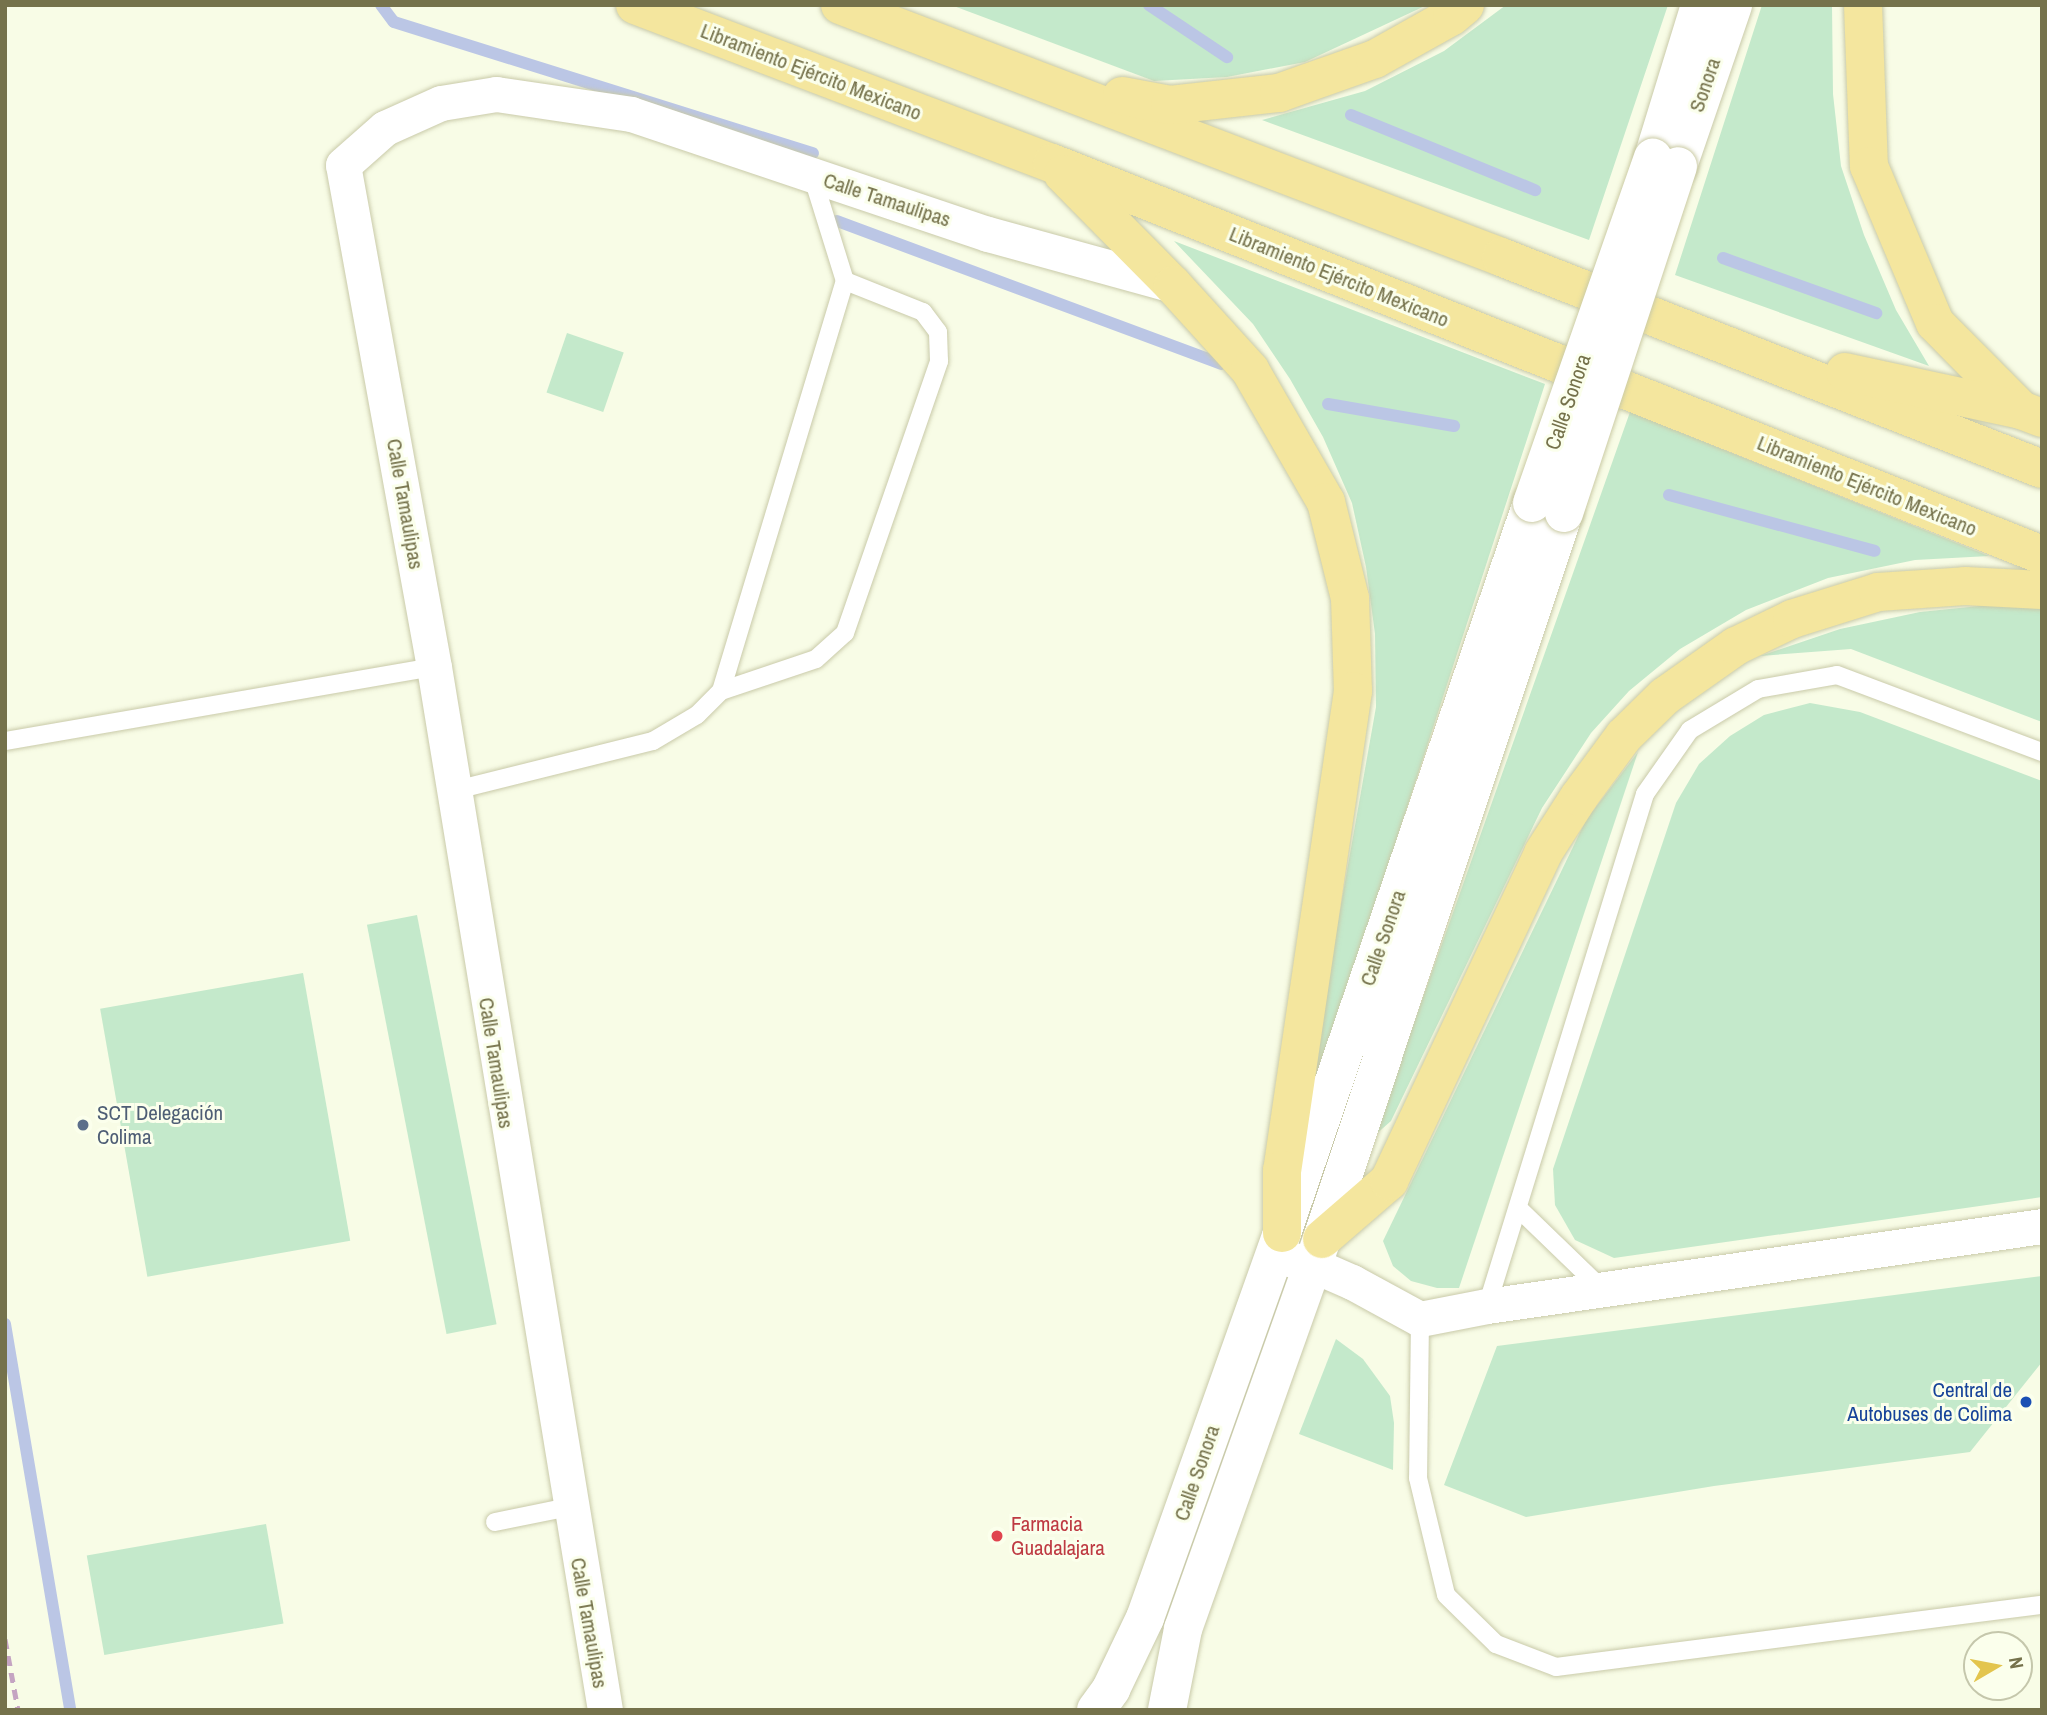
<!DOCTYPE html>
<html>
<head>
<meta charset="utf-8">
<style>
	body { margin:0 }
	#map { position:relative; width:2047px; height:1715px; overflow:hidden; background:#f8fce6; font-family:"Archivo Narrow",sans-serif }
	div>[style] { position:absolute }
	[style*='--x'] { left:calc(var(--x)*1px); top:calc(var(--y)*1px); width:calc(var(--w)*1px); rotate:calc(var(--a)*1deg) }
	.green>* { inset:0; background:#c4e9cb; transform-origin:0 0 }
	.stream>* { height:12px; margin:-6px; padding:0 6px; transform-origin:6px; border-radius:6px; background:#bbc6e5 }
	.roads { filter:drop-shadow(0 0 2px #c9caa9) drop-shadow(0 0 2px #c9caa9) }
	.lane>* { height:18px; margin:-9px; padding:0 9px; transform-origin:9px; border-radius:9px; background:#fff }
	.street>* { height:35px; margin:-17.5px; padding:0 17.5px; transform-origin:17.5px; border-radius:17.5px; background:#fff }
	.secondary>* { height:38px; margin:-19px; padding:0 19px; transform-origin:19px; border-radius:19px; background:#fff }
	.highway>* { height:38px; margin:-19px; padding:0 19px; transform-origin:19px; border-radius:19px; background:#f4e69e }
	.rail>* { height:5px; margin-top:-2.5px; transform-origin:0; background:repeating-linear-gradient(90deg,#c5a4c2 0 10px,transparent 0 17px) }
	.bridges { filter:drop-shadow(0 0 2px #cbcba5) drop-shadow(0 0 2px #cbcba5) }
	.secondary-bridge>* { height:38px; margin:-19px; padding:0 19px; transform-origin:19px; border-radius:19px; background:#fff }
	.dots>* { width:19px; height:19px; translate:-50% -50%; box-sizing:border-box; border:4px solid #fbffec; border-radius:50% }
	span { translate:-50% -50%; white-space:nowrap; text-align:center; line-height:1.15; -webkit-text-stroke:6px #fbffec; paint-order:stroke }
	.street-label { font-size:21px; color:#75724b }
	.service-label { font-size:21px; color:#4e5e75 }
	.left { translate:0 -50%; text-align:left }
	.transit-label { font-size:21px; color:#164399 }
	.right { translate:-100% -50%; text-align:right }
	.health-label { font-size:21px; color:#be3a42 }
	.frame { position:absolute; inset:0; border:7px solid #75724b; pointer-events:none }
	.north { position:absolute; left:1963px; top:1631px; width:70px; height:70px; box-sizing:border-box; background:#fbffec; border:2px solid #c5c7ac; border-radius:50%; rotate:80deg; font-size:19px; font-weight:700; line-height:28px; text-align:center; color:#75724b }
	.north::after { content:''; display:block; margin:auto; width:24px; height:32px; background:#e3c54e; clip-path:polygon(50% 0,100% 100%,50% 72%,0 100%) }
</style>
</head>
<body>
<div id="map">
	<div class="green">
		<div style="clip-path:polygon(951px 5px,1427px 5px,1305px 62px,1227px 77px,1154px 81px)"></div>
		<div style="clip-path:polygon(1506px 5px,1668px 5px,1589px 240px,1262px 120px,1365px 91px,1444px 51px)"></div>
		<div style="clip-path:polygon(1762px 5px,1832px 5px,1833px 94px,1841px 166px,1864px 235px,1896px 310px,1929px 366px,1675px 275px)"></div>
		<div style="clip-path:polygon(1174px 241px,1545px 384px,1300px 1136px,1376px 707px,1375px 634px,1366px 567px,1352px 503px,1323px 437px,1290px 379px,1253px 324px)"></div>
		<div style="left:567px;top:333px;width:60px;height:63px;rotate:19deg"></div>
		<div style="clip-path:polygon(1630px 412px,1989px 556px,1915px 560px,1828px 578px,1746px 610px,1680px 649px,1629px 691px,1591px 733px,1542px 808px,1391px 1121px,1374px 1136px)"></div>
		<div style="clip-path:polygon(1999px 604px,2042px 609px,2042px 722px,1851px 649px,1760px 656px,1840px 629px,1920px 612px)"></div>
		<div style="clip-path:polygon(1810px 703px,1860px 712px,2042px 781px,2042px 1197px,1614px 1258px,1575px 1240px,1555px 1205px,1553px 1169px,1676px 803px,1699px 764px,1730px 736px,1764px 715px)"></div>
		<div style="clip-path:polygon(1638px 752px,1459px 1288px,1437px 1288px,1411px 1281px,1393px 1266px,1383px 1241px,1586px 820px)"></div>
		<div style="left:417px;top:915px;width:417px;height:51px;rotate:79deg"></div>
		<div style="left:303px;top:973px;width:272px;height:206px;rotate:80deg"></div>
		<div style="clip-path:polygon(2042px 1276px,2042px 1362px,1970px 1452px,1714px 1486px,1526px 1517px,1444px 1485px,1497px 1346px)"></div>
		<div style="clip-path:polygon(1336px 1339px,1363px 1359px,1390px 1396px,1394px 1423px,1393px 1470px,1299px 1434px)"></div>
		<div style="left:266px;top:1524px;width:101px;height:182px;rotate:80deg"></div>
	</div>
	<div class="stream">
		<div style="--x:381;--y:5;--w:21;--a:53"></div>
		<div style="--x:394;--y:22;--w:439;--a:17.4"></div>
		<div style="--x:1149;--y:5;--w:94;--a:33.7"></div>
		<div style="--x:1351;--y:115;--w:199;--a:22.2"></div>
		<div style="--x:837;--y:221;--w:410;--a:20.4"></div>
		<div style="--x:1723;--y:258;--w:163;--a:19.8"></div>
		<div style="--x:1328;--y:404;--w:128;--a:9.9"></div>
		<div style="--x:1669;--y:495;--w:213;--a:15.2"></div>
		<div style="--x:5;--y:1324;--w:391;--a:80.4"></div>
	</div>
	<div class="roads">
		<div class="lane">
			<div style="--x:721;--y:691;--w:100;--a:-18.6"></div>
			<div style="--x:816;--y:659;--w:39;--a:-42"></div>
			<div style="--x:845;--y:633;--w:288;--a:-70.9"></div>
			<div style="--x:939;--y:361;--w:29;--a:-92"></div>
			<div style="--x:938;--y:332;--w:25;--a:-127"></div>
			<div style="--x:923;--y:312;--w:84;--a:-158.3"></div>
			<div style="--x:5;--y:741;--w:435;--a:-9.8"></div>
			<div style="--x:452;--y:791;--w:207;--a:-14"></div>
			<div style="--x:653;--y:741;--w:51;--a:-30.6"></div>
			<div style="--x:697;--y:715;--w:34;--a:-45"></div>
			<div style="--x:721;--y:691;--w:428;--a:-73.2"></div>
			<div style="--x:845;--y:281;--w:111;--a:-107.3"></div>
			<div style="--x:1518;--y:1208;--w:118;--a:44"></div>
			<div style="--x:1487;--y:1306;--w:536;--a:-72.85"></div>
			<div style="--x:1645;--y:794;--w:78;--a:-54.9"></div>
			<div style="--x:1690;--y:730;--w:79;--a:-31.1"></div>
			<div style="--x:1758;--y:689;--w:80;--a:-10"></div>
			<div style="--x:1837;--y:675;--w:219;--a:20.6"></div>
			<div style="--x:1420;--y:1319;--w:159;--a:90.7"></div>
			<div style="--x:1418;--y:1478;--w:120;--a:76.5"></div>
			<div style="--x:1446;--y:1595;--w:70;--a:44.4"></div>
			<div style="--x:1496;--y:1644;--w:64;--a:21"></div>
			<div style="--x:1556;--y:1667;--w:490;--a:-7.3"></div>
			<div style="--x:495;--y:1522;--w:76;--a:-11.5"></div>
		</div>
		<div class="street">
			<div style="--x:1286;--y:1258;--w:28;--a:15"></div>
			<div style="--x:1313;--y:1265;--w:43;--a:23.6"></div>
			<div style="--x:1352;--y:1282;--w:77;--a:28.6"></div>
			<div style="--x:1420;--y:1319;--w:68;--a:-11"></div>
			<div style="--x:1487;--y:1306;--w:561;--a:-8.2"></div>
			<div style="--x:605;--y:1710;--w:1057;--a:-99.31"></div>
			<div style="--x:434;--y:667;--w:510;--a:-100.27"></div>
			<div style="--x:343;--y:165;--w:56;--a:-41.4"></div>
			<div style="--x:385;--y:128;--w:61;--a:-24.1"></div>
			<div style="--x:441;--y:103;--w:56;--a:-9.3"></div>
			<div style="--x:496;--y:94;--w:136;--a:8.4"></div>
			<div style="--x:631;--y:114;--w:377;--a:18.6"></div>
			<div style="--x:988;--y:234;--w:192;--a:15.4"></div>
		</div>
		<div class="secondary">
			<div style="--x:1653;--y:158;--w:160;--a:-72.9"></div>
			<div style="--x:1678;--y:166;--w:170;--a:-71.1"></div>
			<div style="--x:1096;--y:1710;--w:26;--a:-54"></div>
			<div style="--x:1111;--y:1689;--w:79;--a:-64.4"></div>
			<div style="--x:1145;--y:1618;--w:409;--a:-70.4"></div>
			<div style="--x:1282;--y:1233;--w:772;--a:-71.1"></div>
			<div style="--x:1167;--y:1710;--w:83;--a:-78.8"></div>
			<div style="--x:1183;--y:1629;--w:414;--a:-70.4"></div>
			<div style="--x:1322;--y:1239;--w:765;--a:-71.57"></div>
		</div>
		<div class="highway">
			<div style="--x:635;--y:5;--w:446;--a:20.8"></div>
			<div style="--x:1052;--y:163;--w:1065;--a:21.6"></div>
			<div style="--x:840;--y:5;--w:707;--a:20.87"></div>
			<div style="--x:1501;--y:257;--w:581;--a:21.4"></div>
			<div style="--x:1863;--y:5;--w:161;--a:87.9"></div>
			<div style="--x:1869;--y:166;--w:170;--a:67.2"></div>
			<div style="--x:1935;--y:323;--w:122;--a:45.3"></div>
			<div style="--x:2021;--y:410;--w:22;--a:21"></div>
			<div style="--x:1122;--y:96;--w:49;--a:10.6"></div>
			<div style="--x:1170;--y:105;--w:110;--a:-6.3"></div>
			<div style="--x:1279;--y:93;--w:102;--a:-19.5"></div>
			<div style="--x:1375;--y:59;--w:88;--a:-29.2"></div>
			<div style="--x:1452;--y:16;--w:17;--a:-40"></div>
			<div style="--x:1063;--y:174;--w:156;--a:45.3"></div>
			<div style="--x:1173;--y:285;--w:115;--a:47.8"></div>
			<div style="--x:1250;--y:370;--w:152;--a:60.1"></div>
			<div style="--x:1326;--y:502;--w:99;--a:76"></div>
			<div style="--x:1350;--y:598;--w:93;--a:88.2"></div>
			<div style="--x:1353;--y:691;--w:484;--a:98.4"></div>
			<div style="--x:1282;--y:1170;--w:63;--a:90"></div>
			<div style="--x:1845;--y:372;--w:180;--a:12.2"></div>
			<div style="--x:1322;--y:1239;--w:89;--a:-40.9"></div>
			<div style="--x:1389;--y:1181;--w:362;--a:-64.8"></div>
			<div style="--x:1543;--y:853;--w:67;--a:-57.3"></div>
			<div style="--x:1579;--y:797;--w:76;--a:-53.6"></div>
			<div style="--x:1624;--y:736;--w:57;--a:-44.3"></div>
			<div style="--x:1665;--y:696;--w:87;--a:-35.2"></div>
			<div style="--x:1736;--y:646;--w:62;--a:-25.7"></div>
			<div style="--x:1792;--y:619;--w:90;--a:-17.4"></div>
			<div style="--x:1878;--y:592;--w:87;--a:-3.9"></div>
			<div style="--x:1965;--y:586;--w:77;--a:3"></div>
		</div>
	</div>
	<div class="rail">
		<div style="--x:5;--y:1639;--w:72;--a:79.6"></div>
	</div>
	<div class="bridges">
		<div class="secondary-bridge">
			<div style="--x:1532;--y:503;--w:366;--a:-70.7"></div>
			<div style="--x:1564;--y:513;--w:365;--a:-71.8"></div>
		</div>
	</div>
	<div class="dots">
		<div style="left:83px;top:1125px;background:#5c6f8a"></div>
		<div style="left:2026px;top:1402px;background:#1a4fb4"></div>
		<div style="left:997px;top:1536px;background:#e0444e"></div>
	</div>
	<div class="street-label">
		<span style="left:811px;top:72px;rotate:21deg">Libramiento Ejército Mexicano</span>
		<span style="left:1705px;top:85px;rotate:-71deg">Sonora</span>
		<span style="left:887px;top:200px;rotate:18deg">Calle Tamaulipas</span>
		<span style="left:1339px;top:277px;rotate:22deg">Libramiento Ejército Mexicano</span>
		<span style="left:1568px;top:402px;rotate:-71deg">Calle Sonora</span>
		<span style="left:1867px;top:486px;rotate:22deg">Libramiento Ejército Mexicano</span>
		<span style="left:405px;top:504px;rotate:80deg">Calle Tamaulipas</span>
		<span style="left:1383px;top:938px;rotate:-71deg">Calle Sonora</span>
		<span style="left:496px;top:1063px;rotate:81deg">Calle Tamaulipas</span>
		<span style="left:1197px;top:1473px;rotate:-71deg">Calle Sonora</span>
		<span style="left:589px;top:1623px;rotate:80deg">Calle Tamaulipas</span>
	</div>
	<div class="service-label">
		<span class="left" style="left:97px;top:1125px">SCT Delegación<br>Colima</span>
	</div>
	<div class="transit-label">
		<span class="right" style="left:2012px;top:1402px">Central de<br>Autobuses de Colima</span>
	</div>
	<div class="health-label">
		<span class="left" style="left:1011px;top:1536px">Farmacia<br>Guadalajara</span>
	</div>
	<div class="frame"></div>
	<div class="north">N</div>
</div>
</body>
</html>
